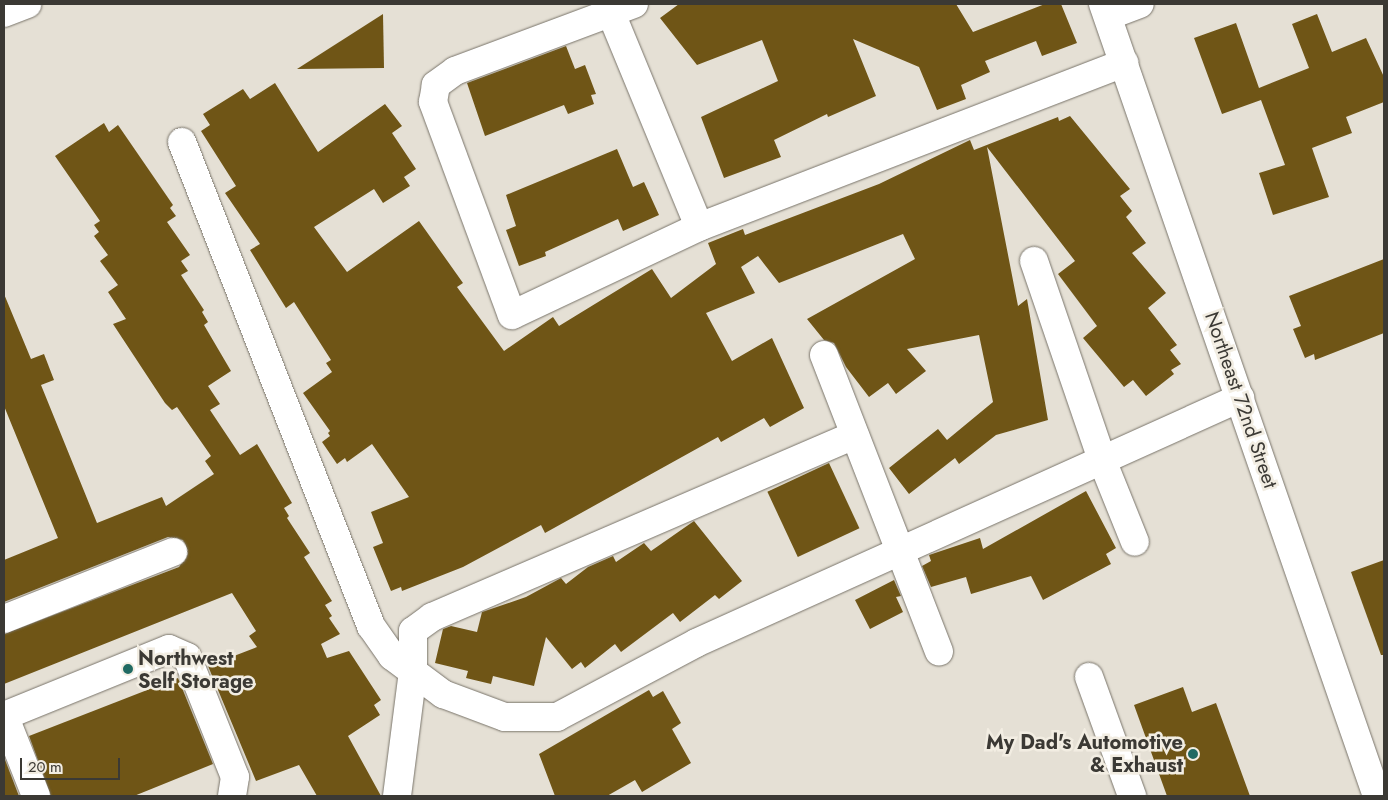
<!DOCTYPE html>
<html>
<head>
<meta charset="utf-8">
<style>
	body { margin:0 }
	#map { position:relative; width:1388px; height:800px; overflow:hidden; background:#e5e0d5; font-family:Jost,sans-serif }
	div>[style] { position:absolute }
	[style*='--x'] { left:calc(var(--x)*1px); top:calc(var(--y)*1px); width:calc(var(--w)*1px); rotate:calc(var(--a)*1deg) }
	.building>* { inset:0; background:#6f5516; transform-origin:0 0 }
	.roads { filter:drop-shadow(0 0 1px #79746a) drop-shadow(0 0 1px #79746a) }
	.minor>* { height:28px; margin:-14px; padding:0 14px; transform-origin:14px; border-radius:14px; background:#fff }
	.dots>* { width:14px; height:14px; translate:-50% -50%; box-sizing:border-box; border:2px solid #f2ede2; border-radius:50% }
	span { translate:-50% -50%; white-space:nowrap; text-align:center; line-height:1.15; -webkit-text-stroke:5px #f2ede2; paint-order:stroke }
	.street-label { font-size:20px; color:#3b3934 }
	.poi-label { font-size:20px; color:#3b3934; font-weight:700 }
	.left { translate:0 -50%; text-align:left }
	.right { translate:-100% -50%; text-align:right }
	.frame { position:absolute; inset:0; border:5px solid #3b3934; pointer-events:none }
	.scale { position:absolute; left:20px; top:758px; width:100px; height:22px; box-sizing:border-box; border:2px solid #3b3934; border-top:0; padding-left:6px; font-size:15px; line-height:18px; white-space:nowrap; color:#3b3934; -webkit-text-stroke:4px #f2ede2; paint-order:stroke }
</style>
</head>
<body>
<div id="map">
	<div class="building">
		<div style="clip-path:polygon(679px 4px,956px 4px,973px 32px,1045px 4px,1061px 4px,1077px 43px,1042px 56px,1036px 41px,985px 61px,990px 72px,961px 85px,966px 99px,937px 110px,919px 67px,853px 39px,876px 96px,828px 117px,827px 114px,774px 140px,781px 157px,724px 178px,701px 117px,778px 81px,762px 40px,697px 65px,660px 18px)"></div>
		<div style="clip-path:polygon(383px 14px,384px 68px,297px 69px)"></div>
		<div style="clip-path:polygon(1317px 14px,1332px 52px,1366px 38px,1384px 77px,1384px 102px,1346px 117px,1352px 133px,1312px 148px,1329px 197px,1273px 215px,1259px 173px,1285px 165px,1261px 100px,1222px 114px,1194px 38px,1236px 23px,1259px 88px,1309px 68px,1292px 24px)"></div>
		<div style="clip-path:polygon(566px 46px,575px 69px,585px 65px,596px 94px,591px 95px,594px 104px,568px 114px,564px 105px,485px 136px,467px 83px)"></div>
		<div style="clip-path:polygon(275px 83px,318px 152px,385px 104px,402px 126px,392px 133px,416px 169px,404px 177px,410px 186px,383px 203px,374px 189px,314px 227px,347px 272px,419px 221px,463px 283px,457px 287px,504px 351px,553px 317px,559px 326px,652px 269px,671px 298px,716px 264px,708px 243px,743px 229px,745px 235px,879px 184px,970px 140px,974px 150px,1058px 117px,1059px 121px,1070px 116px,1130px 189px,1120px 196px,1132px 211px,1126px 217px,1146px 243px,1132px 253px,1166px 293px,1148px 308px,1177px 345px,1170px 350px,1181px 364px,1171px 370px,1174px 374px,1146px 396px,1133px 380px,1124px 387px,1083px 338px,1097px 326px,1058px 274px,1075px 261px,987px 147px,1018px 306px,1027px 299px,1048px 420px,996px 435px,959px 464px,955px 458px,909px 494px,889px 468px,938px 429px,947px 440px,993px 402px,979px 335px,907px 349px,926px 371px,896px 394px,888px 383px,869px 397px,846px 367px,834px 343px,824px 340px,807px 319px,915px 259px,903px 234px,779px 283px,758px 256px,741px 267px,755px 293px,706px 313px,732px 361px,772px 338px,804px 408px,770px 427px,764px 418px,721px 442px,718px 437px,545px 533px,541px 525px,463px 567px,402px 591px,401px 587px,391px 591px,373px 547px,383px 543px,371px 512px,409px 497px,372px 444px,347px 462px,345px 458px,337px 464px,322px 442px,330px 436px,328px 433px,330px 431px,303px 393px,332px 372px,326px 363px,331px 360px,294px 302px,286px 308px,250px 250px,260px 244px,225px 193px,236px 186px,201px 131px,210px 125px,203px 114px,243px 89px,250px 99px)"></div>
		<div style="clip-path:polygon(104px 123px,109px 132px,118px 125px,173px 205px,170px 208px,176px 216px,167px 222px,190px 255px,181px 261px,188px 271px,181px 275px,204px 310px,202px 312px,208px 322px,204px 325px,231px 371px,208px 386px,220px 404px,210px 410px,240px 455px,257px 444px,292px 503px,284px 508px,289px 516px,287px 518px,310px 553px,304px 557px,332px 601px,325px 605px,332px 616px,329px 618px,340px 634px,321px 644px,327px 658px,349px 651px,381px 700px,374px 705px,380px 715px,348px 736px,381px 796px,317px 796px,299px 765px,256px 781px,208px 666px,257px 647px,249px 636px,256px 631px,232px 593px,4px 684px,4px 634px,179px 567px,188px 554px,183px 540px,168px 537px,4px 602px,4px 560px,58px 538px,4px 406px,4px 294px,31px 359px,44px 354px,54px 380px,41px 385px,97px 523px,162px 497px,166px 506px,214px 474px,205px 461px,211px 456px,177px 407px,172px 410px,165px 403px,113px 324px,126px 319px,108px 292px,118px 285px,100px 261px,108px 255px,94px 236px,99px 232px,94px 225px,100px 221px,55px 156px)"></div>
		<div style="clip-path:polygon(617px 149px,633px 187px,644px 182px,659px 215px,623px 231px,618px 219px,545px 252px,546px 256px,519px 266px,506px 230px,516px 226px,506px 195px)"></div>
		<div style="clip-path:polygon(1384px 259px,1384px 333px,1315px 360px,1314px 354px,1305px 358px,1293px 329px,1301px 326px,1289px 296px)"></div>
		<div style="left:829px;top:463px;width:72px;height:68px;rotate:65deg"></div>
		<div style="clip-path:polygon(1086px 491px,1116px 548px,1106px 554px,1111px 564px,1043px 600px,1031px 576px,971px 594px,966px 577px,931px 587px,922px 566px,931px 561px,929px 555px,980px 538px,983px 549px)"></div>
		<div style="clip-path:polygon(694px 521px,742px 581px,719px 599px,715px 595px,680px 622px,673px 613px,621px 652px,615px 644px,585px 668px,581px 662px,572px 669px,546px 637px,534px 686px,493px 676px,491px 684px,466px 678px,468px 671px,435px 663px,443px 629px,451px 626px,477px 632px,482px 612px,526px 597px,561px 578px,566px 584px,588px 567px,613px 556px,616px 562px,644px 543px,651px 551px)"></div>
		<div style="clip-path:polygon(1384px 560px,1384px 655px,1381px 655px,1351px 572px)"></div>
		<div style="clip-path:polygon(894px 580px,901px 596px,896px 597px,903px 612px,870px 629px,855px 600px)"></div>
		<div style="clip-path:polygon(178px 678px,213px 764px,134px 796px,51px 796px,29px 736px)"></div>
		<div style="clip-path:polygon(1183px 687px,1192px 712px,1216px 703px,1250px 796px,1167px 796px,1134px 705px)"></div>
		<div style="clip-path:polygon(649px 690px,653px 697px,663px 691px,681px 723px,672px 729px,691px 763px,642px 792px,635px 780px,607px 796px,555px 796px,539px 754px)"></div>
		<div style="clip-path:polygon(4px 757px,19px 796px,4px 796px)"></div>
	</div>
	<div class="roads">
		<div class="minor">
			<div style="--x:634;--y:4;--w:191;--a:159.5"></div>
			<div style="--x:455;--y:71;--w:24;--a:144"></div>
			<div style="--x:436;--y:85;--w:17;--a:100"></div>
			<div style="--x:433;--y:102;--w:227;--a:69.7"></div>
			<div style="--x:512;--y:315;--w:207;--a:-25.2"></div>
			<div style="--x:699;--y:227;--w:456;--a:-21.1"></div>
			<div style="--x:1103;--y:4;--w:838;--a:70.92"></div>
			<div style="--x:4;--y:13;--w:25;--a:-21"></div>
			<div style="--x:611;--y:13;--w:231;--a:67.6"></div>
			<div style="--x:1108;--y:16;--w:34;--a:-21"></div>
			<div style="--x:182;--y:142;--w:520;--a:68.67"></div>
			<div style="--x:371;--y:626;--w:37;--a:55"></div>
			<div style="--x:392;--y:656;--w:64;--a:36.7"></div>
			<div style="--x:443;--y:694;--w:66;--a:20.4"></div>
			<div style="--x:505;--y:717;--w:52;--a:0"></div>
			<div style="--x:557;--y:717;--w:157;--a:-28"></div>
			<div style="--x:696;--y:643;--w:597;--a:-24.25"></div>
			<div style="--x:1034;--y:261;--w:210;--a:71.1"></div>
			<div style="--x:1102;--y:460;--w:88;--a:68.1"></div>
			<div style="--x:824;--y:355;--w:318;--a:68.8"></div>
			<div style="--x:4;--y:619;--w:182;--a:-21.6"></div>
			<div style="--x:1089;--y:677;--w:127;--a:70.1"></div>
			<div style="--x:4;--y:715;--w:87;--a:68.4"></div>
			<div style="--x:4;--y:716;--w:178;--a:-22.1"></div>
			<div style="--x:169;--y:649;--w:20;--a:24"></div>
			<div style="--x:187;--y:657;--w:129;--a:68.2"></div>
			<div style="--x:235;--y:777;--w:19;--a:99"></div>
			<div style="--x:397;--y:796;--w:126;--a:-82.7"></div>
			<div style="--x:413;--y:671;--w:40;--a:-90"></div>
			<div style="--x:413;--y:631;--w:24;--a:-36"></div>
			<div style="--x:432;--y:617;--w:460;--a:-23.3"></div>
		</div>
	</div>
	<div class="dots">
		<div style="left:128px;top:669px;background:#206a63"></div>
		<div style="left:1193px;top:754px;background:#206a63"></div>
	</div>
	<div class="street-label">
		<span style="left:1241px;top:400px;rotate:71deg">Northeast 72nd Street</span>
	</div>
	<div class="poi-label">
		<span class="left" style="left:138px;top:670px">Northwest<br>Self Storage</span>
		<span class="right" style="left:1183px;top:754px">My Dad's Automotive<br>&amp; Exhaust</span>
	</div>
	<div class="frame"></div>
	<div class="scale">20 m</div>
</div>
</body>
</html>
